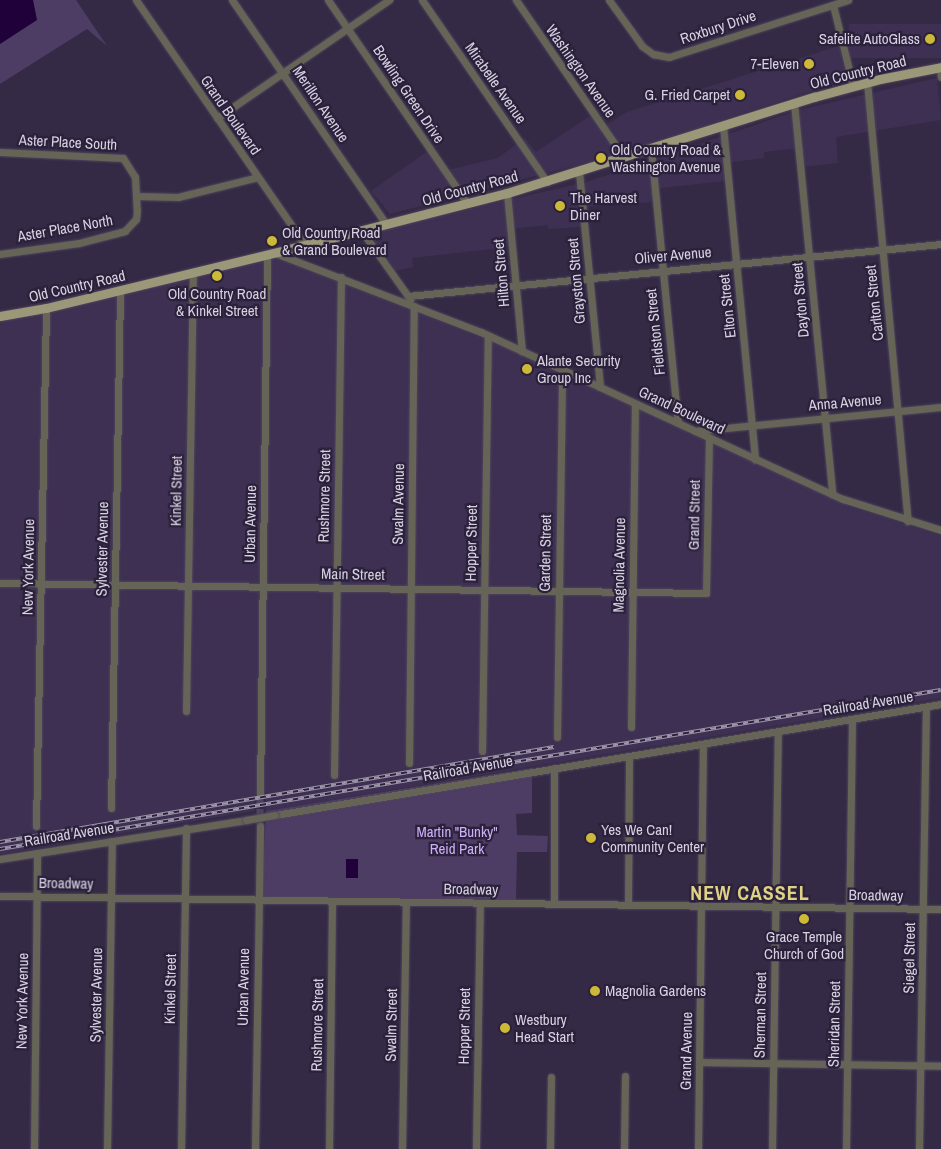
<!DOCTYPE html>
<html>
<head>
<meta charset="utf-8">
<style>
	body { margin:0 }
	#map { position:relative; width:941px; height:1149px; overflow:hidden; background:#352a45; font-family:"Archivo Narrow",sans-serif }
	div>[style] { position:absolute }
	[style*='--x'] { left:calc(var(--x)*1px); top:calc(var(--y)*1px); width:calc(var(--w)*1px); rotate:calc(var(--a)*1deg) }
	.built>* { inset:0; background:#3e3052; transform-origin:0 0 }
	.green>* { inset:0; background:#4d3c64 }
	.water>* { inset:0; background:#20013a; transform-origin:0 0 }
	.minor-tunnel>* { height:7px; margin-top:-3.5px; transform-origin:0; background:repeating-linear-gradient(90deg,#4d435d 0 7px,transparent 0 10.5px) }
	.roads { filter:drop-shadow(0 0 1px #4f455e) drop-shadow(0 0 1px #4f455e) }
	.minor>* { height:7px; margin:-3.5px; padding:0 3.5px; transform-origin:3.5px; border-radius:3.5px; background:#666456 }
	.major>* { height:9px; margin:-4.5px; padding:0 4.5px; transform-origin:4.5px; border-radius:4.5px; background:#9b9779 }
	.rail>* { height:4px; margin-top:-2px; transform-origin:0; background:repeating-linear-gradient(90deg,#2b213b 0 5.5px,#9e96ab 0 11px); box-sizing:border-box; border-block:1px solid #9e96ab }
	.bridges { filter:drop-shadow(0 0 1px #4f455e) drop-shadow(0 0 1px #4f455e) }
	.minor-bridge>* { height:7px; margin:-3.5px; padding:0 3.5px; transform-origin:3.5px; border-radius:3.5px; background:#666456 }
	.dots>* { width:14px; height:14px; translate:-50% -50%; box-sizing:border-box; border:2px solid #2b213b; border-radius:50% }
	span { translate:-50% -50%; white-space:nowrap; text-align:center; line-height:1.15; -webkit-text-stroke:4.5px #2b213b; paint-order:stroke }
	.street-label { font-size:15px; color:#d7d1e2 }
	.poi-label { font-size:15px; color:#d7d1e2 }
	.right { translate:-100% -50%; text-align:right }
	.left { translate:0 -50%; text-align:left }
	.park-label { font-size:15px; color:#ceb0f9 }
	.district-label { font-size:20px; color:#e0d284; font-weight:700; letter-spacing:1px }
</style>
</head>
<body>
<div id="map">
	<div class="built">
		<div style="left:941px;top:24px;width:34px;height:92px;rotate:90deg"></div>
		<div style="clip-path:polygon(839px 46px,847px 79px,619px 154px,390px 214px,371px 191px,428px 151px,444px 171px,498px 158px,525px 138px,536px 152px,593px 114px,603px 127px,627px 112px)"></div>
		<div style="clip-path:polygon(937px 78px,941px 120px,836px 137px,838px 163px,800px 167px,798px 148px,764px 152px,764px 158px,725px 163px,726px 181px,652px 189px,652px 202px,580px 207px,581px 227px,548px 229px,548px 225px,507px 229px,509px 247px,412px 258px,413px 267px,395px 271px,368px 232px,587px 182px,799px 110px)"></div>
		<div style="clip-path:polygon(276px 258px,500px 345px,848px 506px,941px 536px,941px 698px,266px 811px,266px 792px,255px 794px,254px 811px,0 854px,0 321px)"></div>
	</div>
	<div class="green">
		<div style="clip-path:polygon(0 0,76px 0,107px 46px,87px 29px,0 84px)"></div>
		<div style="clip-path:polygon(532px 768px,532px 813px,516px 814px,517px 835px,548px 836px,547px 852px,517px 852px,516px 901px,262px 897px,266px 811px)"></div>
	</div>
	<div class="water">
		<div style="clip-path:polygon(0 0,33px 0,37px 20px,0 44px)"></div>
		<div style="left:346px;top:859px;width:12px;height:19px"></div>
	</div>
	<div class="minor-tunnel">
		<div style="--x:260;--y:826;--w:32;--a:-90"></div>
	</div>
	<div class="roads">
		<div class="minor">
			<div style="--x:136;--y:0;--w:298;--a:55.4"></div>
			<div style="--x:232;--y:0;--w:272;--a:55.5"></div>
			<div style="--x:328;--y:0;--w:246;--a:55.6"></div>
			<div style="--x:422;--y:0;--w:221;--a:55.5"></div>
			<div style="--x:516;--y:0;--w:191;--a:55.6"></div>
			<div style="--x:609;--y:0;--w:57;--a:54.3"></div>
			<div style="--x:642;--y:46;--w:14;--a:36"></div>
			<div style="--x:653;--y:54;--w:16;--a:11"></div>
			<div style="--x:669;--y:57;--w:188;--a:-17.7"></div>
			<div style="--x:833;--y:5;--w:83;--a:76.1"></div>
			<div style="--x:940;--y:68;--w:9;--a:84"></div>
			<div style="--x:867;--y:82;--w:441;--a:84.7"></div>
			<div style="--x:794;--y:103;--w:393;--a:84.4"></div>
			<div style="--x:217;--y:118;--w:209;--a:-34.5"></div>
			<div style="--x:723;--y:126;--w:335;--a:84.5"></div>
			<div style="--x:651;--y:149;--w:275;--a:84.4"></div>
			<div style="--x:0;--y:152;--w:123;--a:2.8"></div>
			<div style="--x:123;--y:158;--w:22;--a:58"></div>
			<div style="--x:135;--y:177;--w:33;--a:87"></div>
			<div style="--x:137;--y:210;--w:9;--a:96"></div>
			<div style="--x:136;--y:219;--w:16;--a:133"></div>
			<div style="--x:125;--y:231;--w:48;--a:165.4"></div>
			<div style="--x:79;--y:243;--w:80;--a:172.1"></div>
			<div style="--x:579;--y:172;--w:216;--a:84.4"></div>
			<div style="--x:507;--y:193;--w:159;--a:84.6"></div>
			<div style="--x:136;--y:196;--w:42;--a:1.4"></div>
			<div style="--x:178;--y:197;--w:82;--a:-14"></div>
			<div style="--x:361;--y:230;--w:85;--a:54.6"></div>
			<div style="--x:275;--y:253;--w:221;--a:21"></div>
			<div style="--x:481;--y:332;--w:399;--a:24.8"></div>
			<div style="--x:843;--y:499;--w:103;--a:17.6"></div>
			<div style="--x:408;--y:296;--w:536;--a:-5.57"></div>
			<div style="--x:695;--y:431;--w:247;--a:-5.6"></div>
			<div style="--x:0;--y:583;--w:706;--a:0.81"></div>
			<div style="--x:706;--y:593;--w:155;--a:-88.9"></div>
			<div style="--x:186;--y:711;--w:439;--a:-89.1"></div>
			<div style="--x:631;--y:727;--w:323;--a:-89.3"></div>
			<div style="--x:557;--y:737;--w:367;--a:-89.2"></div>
			<div style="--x:482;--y:751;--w:415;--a:-89.2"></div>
			<div style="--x:409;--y:763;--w:457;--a:-89.4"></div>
			<div style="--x:554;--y:768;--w:136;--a:90"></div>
			<div style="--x:334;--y:775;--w:498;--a:-89.2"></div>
			<div style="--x:260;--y:794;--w:539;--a:-89.26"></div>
			<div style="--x:111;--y:808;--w:518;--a:-89"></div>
			<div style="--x:275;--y:815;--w:675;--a:-9.46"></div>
			<div style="--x:36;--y:826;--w:518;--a:-88.89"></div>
			<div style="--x:0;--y:859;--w:249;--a:-9"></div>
			<div style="--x:0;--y:896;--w:941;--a:0.79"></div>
			<div style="--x:628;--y:905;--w:149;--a:-89.6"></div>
			<div style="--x:699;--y:1062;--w:242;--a:0.9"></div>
			<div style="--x:34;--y:1149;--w:296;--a:-89.4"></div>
			<div style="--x:107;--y:1149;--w:308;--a:-89.1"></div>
			<div style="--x:181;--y:1149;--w:321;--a:-89.1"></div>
			<div style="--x:255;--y:1149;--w:323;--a:-89.1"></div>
			<div style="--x:329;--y:1149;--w:248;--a:-89.3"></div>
			<div style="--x:402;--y:1149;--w:247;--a:-89.1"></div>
			<div style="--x:476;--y:1149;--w:246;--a:-89.1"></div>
			<div style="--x:550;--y:1149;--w:72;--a:-89.2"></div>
			<div style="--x:624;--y:1149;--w:73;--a:-89.2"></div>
			<div style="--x:698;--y:1149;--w:405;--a:-89.3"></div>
			<div style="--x:772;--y:1149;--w:418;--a:-89.2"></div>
			<div style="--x:846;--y:1149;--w:430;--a:-89.2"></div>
			<div style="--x:919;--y:1149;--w:442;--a:-89.1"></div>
		</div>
		<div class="major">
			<div style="--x:0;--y:316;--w:47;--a:-9.9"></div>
			<div style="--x:46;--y:308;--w:246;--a:-13.6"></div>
			<div style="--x:285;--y:250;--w:229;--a:-14.4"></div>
			<div style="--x:507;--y:193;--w:322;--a:-17.4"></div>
			<div style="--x:814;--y:97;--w:68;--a:-15.3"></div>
			<div style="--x:880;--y:79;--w:62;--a:-11.1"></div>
		</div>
	</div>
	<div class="rail">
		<div style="--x:0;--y:842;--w:562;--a:-9.73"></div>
		<div style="--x:0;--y:849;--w:954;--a:-9.59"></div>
	</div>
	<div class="bridges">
		<div class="minor-bridge">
			<div style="--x:246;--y:820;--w:29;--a:-10"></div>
		</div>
	</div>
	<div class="dots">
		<div style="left:930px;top:39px;background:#cdb938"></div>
		<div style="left:809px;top:64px;background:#cdb938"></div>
		<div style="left:740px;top:95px;background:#cdb938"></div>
		<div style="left:601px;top:158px;background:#cdb938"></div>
		<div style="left:560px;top:206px;background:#cdb938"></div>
		<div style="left:272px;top:241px;background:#cdb938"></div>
		<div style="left:217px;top:276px;background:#cdb938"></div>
		<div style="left:527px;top:369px;background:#cdb938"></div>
		<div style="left:591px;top:838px;background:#cdb938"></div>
		<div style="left:804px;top:919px;background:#cdb938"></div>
		<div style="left:595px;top:991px;background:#cdb938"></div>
		<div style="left:505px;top:1028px;background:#cdb938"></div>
	</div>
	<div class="street-label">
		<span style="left:718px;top:27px;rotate:-18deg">Roxbury Drive</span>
		<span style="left:581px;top:71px;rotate:55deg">Washington Avenue</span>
		<span style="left:858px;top:72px;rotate:-14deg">Old Country Road</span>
		<span style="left:496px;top:83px;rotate:55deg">Mirabelle Avenue</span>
		<span style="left:409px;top:94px;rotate:56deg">Bowling Green Drive</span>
		<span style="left:321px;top:104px;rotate:56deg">Merillon Avenue</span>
		<span style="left:231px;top:115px;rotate:55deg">Grand Boulevard</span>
		<span style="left:68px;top:142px;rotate:3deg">Aster Place South</span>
		<span style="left:470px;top:188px;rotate:-15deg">Old Country Road</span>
		<span style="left:65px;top:228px;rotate:-10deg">Aster Place North</span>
		<span style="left:673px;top:255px;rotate:-5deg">Oliver Avenue</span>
		<span style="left:501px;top:273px;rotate:-95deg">Hilton Street</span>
		<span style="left:576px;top:281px;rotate:-95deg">Grayston Street</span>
		<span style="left:77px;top:286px;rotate:-13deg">Old Country Road</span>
		<span style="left:800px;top:300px;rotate:-95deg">Dayton Street</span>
		<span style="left:874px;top:303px;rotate:-96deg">Carlton Street</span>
		<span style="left:727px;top:306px;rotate:-96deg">Elton Street</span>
		<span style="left:655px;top:332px;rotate:-96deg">Fieldston Street</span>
		<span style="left:845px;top:402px;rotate:-5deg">Anna Avenue</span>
		<span style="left:682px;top:410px;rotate:25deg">Grand Boulevard</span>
		<span style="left:176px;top:491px;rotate:-89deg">Kinkel Street</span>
		<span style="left:324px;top:496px;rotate:-89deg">Rushmore Street</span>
		<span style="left:398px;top:504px;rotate:-89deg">Swalm Avenue</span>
		<span style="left:694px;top:515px;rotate:-89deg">Grand Street</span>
		<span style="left:250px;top:524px;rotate:-89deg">Urban Avenue</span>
		<span style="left:471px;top:543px;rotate:-89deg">Hopper Street</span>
		<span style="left:102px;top:549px;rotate:-89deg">Sylvester Avenue</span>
		<span style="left:545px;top:553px;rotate:-89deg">Garden Street</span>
		<span style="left:619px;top:565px;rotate:-89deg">Magnolia Avenue</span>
		<span style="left:28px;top:567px;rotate:-89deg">New York Avenue</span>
		<span style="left:353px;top:574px;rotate:1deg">Main Street</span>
		<span style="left:868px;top:703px;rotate:-9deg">Railroad Avenue</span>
		<span style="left:468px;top:768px;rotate:-10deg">Railroad Avenue</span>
		<span style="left:69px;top:834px;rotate:-9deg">Railroad Avenue</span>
		<span style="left:66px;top:883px;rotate:1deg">Broadway</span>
		<span style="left:471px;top:889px;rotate:1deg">Broadway</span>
		<span style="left:876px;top:895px;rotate:1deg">Broadway</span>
		<span style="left:909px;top:958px;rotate:-89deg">Siegel Street</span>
		<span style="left:243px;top:987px;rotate:-89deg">Urban Avenue</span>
		<span style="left:170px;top:989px;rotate:-89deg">Kinkel Street</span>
		<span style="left:96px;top:995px;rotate:-89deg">Sylvester Avenue</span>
		<span style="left:22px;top:1001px;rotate:-89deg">New York Avenue</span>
		<span style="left:760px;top:1015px;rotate:-89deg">Sherman Street</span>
		<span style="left:834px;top:1024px;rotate:-89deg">Sheridan Street</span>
		<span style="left:317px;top:1025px;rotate:-89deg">Rushmore Street</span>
		<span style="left:391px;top:1025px;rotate:-89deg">Swalm Street</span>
		<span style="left:464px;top:1026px;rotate:-89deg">Hopper Street</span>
		<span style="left:686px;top:1051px;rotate:-89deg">Grand Avenue</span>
	</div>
	<div class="poi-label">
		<span class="right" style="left:920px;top:39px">Safelite AutoGlass</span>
		<span class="right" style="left:799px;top:64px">7-Eleven</span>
		<span class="right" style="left:730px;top:95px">G. Fried Carpet</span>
		<span class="left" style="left:611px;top:158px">Old Country Road &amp;<br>Washington Avenue</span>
		<span class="left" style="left:570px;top:206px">The Harvest<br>Diner</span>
		<span class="left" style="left:282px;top:241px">Old Country Road<br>&amp; Grand Boulevard</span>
		<span style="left:217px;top:302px">Old Country Road<br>&amp; Kinkel Street</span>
		<span class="left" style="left:537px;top:369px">Alante Security<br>Group Inc</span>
		<span class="left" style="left:601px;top:838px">Yes We Can!<br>Community Center</span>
		<span style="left:804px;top:945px">Grace Temple<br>Church of God</span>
		<span class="left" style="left:605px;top:991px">Magnolia Gardens</span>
		<span class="left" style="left:515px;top:1028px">Westbury<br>Head Start</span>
	</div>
	<div class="park-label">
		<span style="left:457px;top:840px">Martin "Bunky"<br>Reid Park</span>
	</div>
	<div class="district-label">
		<span style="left:750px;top:892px">NEW CASSEL</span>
	</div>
</div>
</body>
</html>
